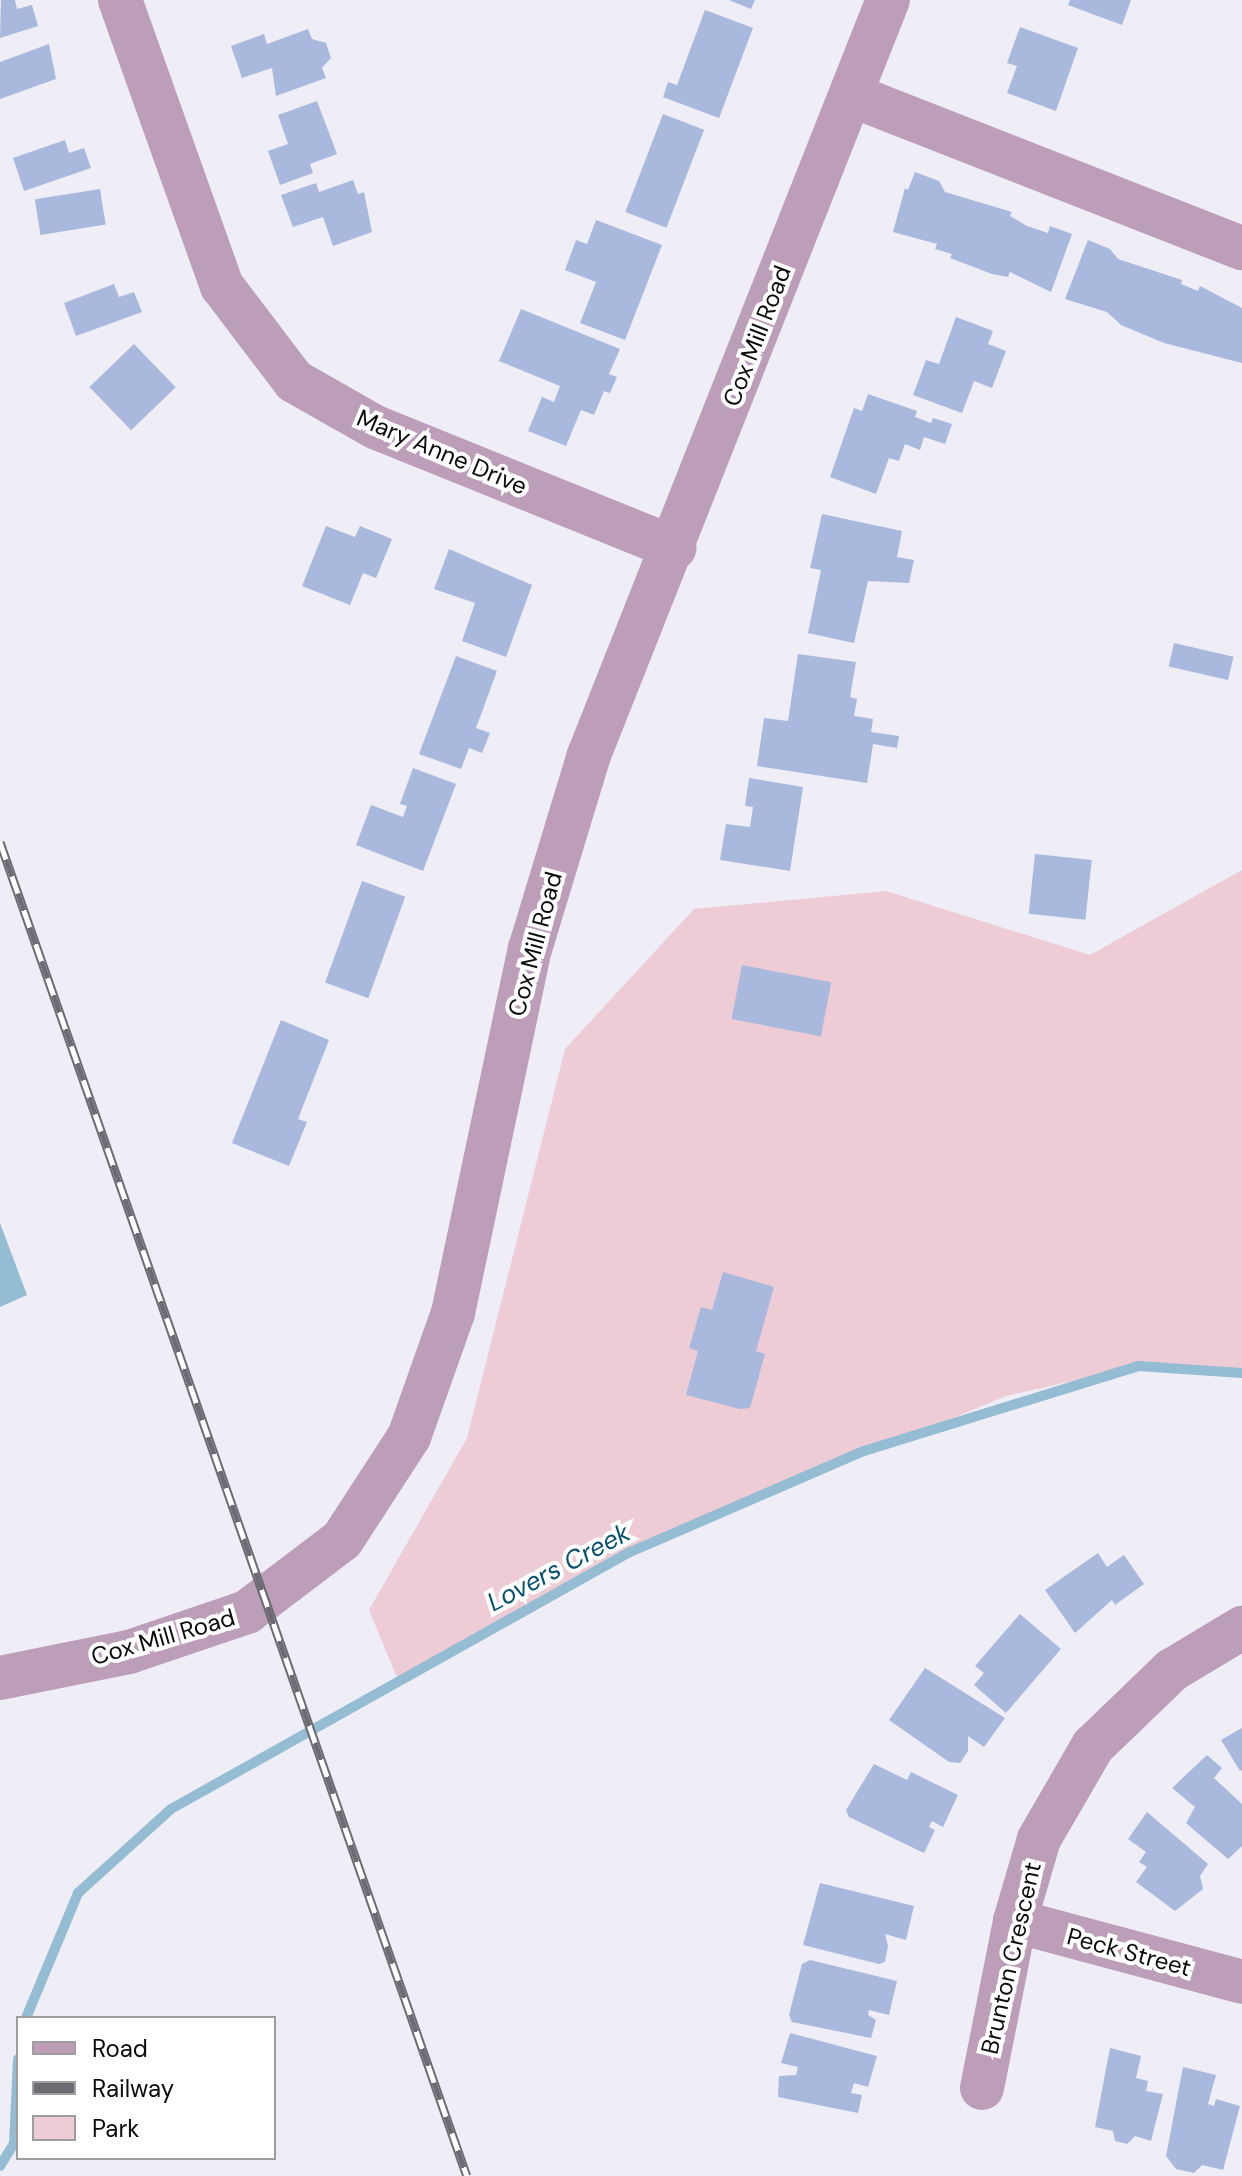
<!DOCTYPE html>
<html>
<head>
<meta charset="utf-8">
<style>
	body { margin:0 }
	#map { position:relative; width:1242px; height:2176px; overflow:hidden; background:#efedf6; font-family:"DM Sans",sans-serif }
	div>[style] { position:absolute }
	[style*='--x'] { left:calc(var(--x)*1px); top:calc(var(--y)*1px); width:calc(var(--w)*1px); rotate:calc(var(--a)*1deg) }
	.green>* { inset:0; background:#edccd5 }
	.water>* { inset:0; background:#94bcd3 }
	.stream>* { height:10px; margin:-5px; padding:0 5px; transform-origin:5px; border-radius:5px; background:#94bcd3 }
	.building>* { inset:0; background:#a9b9dd; transform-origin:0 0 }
	.minor>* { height:44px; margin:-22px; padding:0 22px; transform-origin:22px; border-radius:22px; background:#bc9eb9 }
	.rail>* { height:9px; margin-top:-4.5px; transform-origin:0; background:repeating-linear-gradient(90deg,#fff 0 18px,#6d6c72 0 36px); box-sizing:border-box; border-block:2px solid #6d6c72 }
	span { translate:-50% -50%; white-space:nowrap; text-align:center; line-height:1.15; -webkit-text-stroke:8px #fff; paint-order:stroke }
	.street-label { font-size:24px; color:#0c0b0e }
	.water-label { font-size:26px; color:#065070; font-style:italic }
	.legend { position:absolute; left:16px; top:2016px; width:260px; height:144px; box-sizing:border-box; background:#fff; border:2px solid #9e9d9f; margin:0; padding:10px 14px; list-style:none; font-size:24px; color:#0c0b0e }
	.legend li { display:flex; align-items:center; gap:16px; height:40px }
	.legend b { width:40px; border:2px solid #9e9d9f }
</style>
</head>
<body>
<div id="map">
	<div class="green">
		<div style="clip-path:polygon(1242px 870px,1242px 1373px,1138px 1366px,1006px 1396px,628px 1553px,400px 1685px,369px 1610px,467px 1438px,565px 1049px,694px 909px,886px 891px,1090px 955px)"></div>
	</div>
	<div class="water">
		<div style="clip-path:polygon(0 1223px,27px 1295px,0 1307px)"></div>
	</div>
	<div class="stream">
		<div style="--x:26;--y:2018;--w:135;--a:-67.4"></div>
		<div style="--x:78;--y:1893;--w:125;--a:-42.1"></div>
		<div style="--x:171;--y:1809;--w:524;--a:-29.26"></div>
		<div style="--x:628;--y:1553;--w:257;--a:-23.4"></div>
		<div style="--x:864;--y:1451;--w:287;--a:-17.2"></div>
		<div style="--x:1138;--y:1366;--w:104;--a:3.9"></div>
		<div style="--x:0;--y:2166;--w:26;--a:-58"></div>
		<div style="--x:14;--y:2144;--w:85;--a:-87.3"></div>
	</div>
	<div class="building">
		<div style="clip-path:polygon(1px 0,15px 0,17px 9px,32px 5px,38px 26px,0 38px)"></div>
		<div style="clip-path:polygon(729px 0,755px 0,751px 9px)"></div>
		<div style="clip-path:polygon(1070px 0,1131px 0,1122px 25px,1068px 5px)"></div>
		<div style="clip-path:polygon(705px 10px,753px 28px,719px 118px,663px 97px,668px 82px,677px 85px)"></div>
		<div style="clip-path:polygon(1020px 27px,1078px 48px,1056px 111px,1007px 93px,1017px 66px,1007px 63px)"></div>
		<div style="clip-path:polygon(308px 29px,312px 39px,326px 43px,331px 58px,322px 68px,326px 78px,276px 96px,272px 68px,242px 78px,231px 46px,264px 34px,267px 44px)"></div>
		<div style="clip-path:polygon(49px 44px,56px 79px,0 99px,0 62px)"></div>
		<div style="clip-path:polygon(317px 101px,337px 154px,310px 164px,313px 173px,280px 185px,268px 151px,288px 144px,278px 115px)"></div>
		<div style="left:663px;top:114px;width:44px;height:105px;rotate:21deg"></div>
		<div style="clip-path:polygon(65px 140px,69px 153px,84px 148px,91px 168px,24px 191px,13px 158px)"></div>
		<div style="clip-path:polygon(915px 172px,939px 181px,945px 192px,1012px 212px,1010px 216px,1027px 226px,1048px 233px,1050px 226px,1072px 234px,1051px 292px,1010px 272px,1008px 277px,992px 274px,950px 258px,952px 254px,935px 249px,937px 244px,893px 232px,905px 188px,908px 190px)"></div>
		<div style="clip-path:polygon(353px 180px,358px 194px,364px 192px,372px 232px,333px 246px,323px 217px,293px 227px,281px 195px,316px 183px,319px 192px)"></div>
		<div style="left:100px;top:189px;width:36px;height:66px;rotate:81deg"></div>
		<div style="clip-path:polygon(596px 220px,662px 245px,625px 340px,580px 323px,596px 282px,565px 270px,576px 240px,587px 244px)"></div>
		<div style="clip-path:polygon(1088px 240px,1110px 249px,1118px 259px,1182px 280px,1181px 284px,1198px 291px,1200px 286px,1242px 308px,1242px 363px,1164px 343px,1121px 325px,1107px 312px,1065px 299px)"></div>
		<div style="clip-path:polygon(114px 284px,119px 297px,134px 292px,142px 312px,76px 336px,64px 303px)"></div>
		<div style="clip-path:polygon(521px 309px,620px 349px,609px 374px,617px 377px,610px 393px,604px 391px,594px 415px,581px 410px,566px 446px,528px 431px,542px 397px,554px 402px,560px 386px,499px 361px)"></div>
		<div style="clip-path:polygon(956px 317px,993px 331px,988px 344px,1006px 351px,992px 388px,974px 381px,962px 413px,913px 395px,926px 360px,939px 364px)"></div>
		<div style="left:134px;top:344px;width:60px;height:62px;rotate:46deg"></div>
		<div style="clip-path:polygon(868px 394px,917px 411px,915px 417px,931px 423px,933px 418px,952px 424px,945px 444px,924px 437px,920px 450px,905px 444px,899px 461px,889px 458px,876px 494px,830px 477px,854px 408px,862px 411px)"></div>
		<div style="clip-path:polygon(822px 514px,902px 531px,897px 557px,914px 560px,909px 583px,868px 581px,854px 643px,808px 633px,821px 570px,810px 568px)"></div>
		<div style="clip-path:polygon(326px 526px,355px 537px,360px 526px,392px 539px,376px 578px,363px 573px,350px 605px,302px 586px)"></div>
		<div style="clip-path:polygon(449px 549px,532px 585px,506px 657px,462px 641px,475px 603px,434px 589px)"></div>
		<div style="left:1174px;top:643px;width:61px;height:24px;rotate:13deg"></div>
		<div style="clip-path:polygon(798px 654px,856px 662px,850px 697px,857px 699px,854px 716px,873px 719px,871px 732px,899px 736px,897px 748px,873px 744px,867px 783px,757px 766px,764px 718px,788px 721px)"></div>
		<div style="clip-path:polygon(456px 656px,497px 671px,476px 728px,490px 733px,482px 753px,469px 748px,461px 769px,419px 754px)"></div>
		<div style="clip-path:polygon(413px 768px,456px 784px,423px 871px,356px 845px,371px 805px,403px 817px,407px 806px,400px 804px)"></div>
		<div style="clip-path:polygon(749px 778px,803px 787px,790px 871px,720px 860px,726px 824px,750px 827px,753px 807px,745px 806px)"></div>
		<div style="left:1035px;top:854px;width:57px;height:60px;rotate:6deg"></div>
		<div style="left:362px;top:881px;width:46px;height:108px;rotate:20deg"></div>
		<div style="left:742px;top:965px;width:91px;height:55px;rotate:11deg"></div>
		<div style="clip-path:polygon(281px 1020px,329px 1040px,298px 1119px,307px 1122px,289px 1166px,232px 1143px)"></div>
		<div style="clip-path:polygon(723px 1272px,774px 1287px,756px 1351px,765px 1354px,750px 1408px,740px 1409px,686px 1395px,698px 1351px,689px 1348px,701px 1307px,712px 1310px)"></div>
		<div style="clip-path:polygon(1098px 1553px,1107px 1567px,1124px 1555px,1144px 1584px,1115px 1605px,1112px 1600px,1075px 1633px,1045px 1590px)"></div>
		<div style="clip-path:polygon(1020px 1614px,1061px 1649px,1006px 1713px,974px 1685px,984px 1673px,975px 1666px)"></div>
		<div style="clip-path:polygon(925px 1668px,1005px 1718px,984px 1747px,968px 1736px,968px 1751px,960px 1763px,949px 1762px,889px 1720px)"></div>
		<div style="clip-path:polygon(1242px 1728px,1242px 1770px,1240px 1771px,1221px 1740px)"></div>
		<div style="clip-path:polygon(1207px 1755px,1222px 1768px,1214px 1778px,1242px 1804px,1242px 1846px,1228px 1859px,1186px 1823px,1195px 1807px,1172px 1788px)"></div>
		<div style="clip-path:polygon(874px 1764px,907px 1780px,911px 1772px,958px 1795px,943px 1827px,932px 1821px,929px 1827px,935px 1830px,924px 1853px,849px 1817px,846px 1810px)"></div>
		<div style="clip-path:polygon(1147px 1812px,1208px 1864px,1200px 1876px,1203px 1889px,1175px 1911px,1136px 1882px,1147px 1867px,1139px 1862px,1146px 1852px,1128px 1839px)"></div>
		<div style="clip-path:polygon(820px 1883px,914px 1906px,906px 1940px,885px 1934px,888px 1946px,885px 1962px,879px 1964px,803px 1945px)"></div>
		<div style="clip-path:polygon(810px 1960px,897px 1981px,889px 2015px,869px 2010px,868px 2015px,876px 2020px,871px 2038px,792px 2022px,789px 2015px,802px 1964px)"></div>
		<div style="clip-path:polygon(790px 2033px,877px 2056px,868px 2087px,854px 2083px,851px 2093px,862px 2095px,858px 2113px,778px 2097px,779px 2076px,796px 2075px,798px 2067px,781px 2063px)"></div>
		<div style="clip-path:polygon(1110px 2048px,1141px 2056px,1136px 2078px,1148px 2081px,1146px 2091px,1163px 2094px,1151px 2141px,1135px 2136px,1127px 2144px,1115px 2141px,1113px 2131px,1095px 2127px)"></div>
		<div style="clip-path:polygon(1183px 2067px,1216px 2075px,1208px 2104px,1214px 2106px,1216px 2099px,1240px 2106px,1223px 2170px,1202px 2165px,1194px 2173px,1176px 2169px,1166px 2156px)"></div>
	</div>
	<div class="minor">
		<div style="--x:120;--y:0;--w:304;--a:70.4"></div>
		<div style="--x:222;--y:286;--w:119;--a:52.8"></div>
		<div style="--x:294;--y:381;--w:93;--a:29.6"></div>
		<div style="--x:375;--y:427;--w:323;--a:22"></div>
		<div style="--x:851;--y:95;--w:420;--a:21.4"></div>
		<div style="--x:0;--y:1678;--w:132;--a:-11.4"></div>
		<div style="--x:129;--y:1652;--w:125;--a:-18.7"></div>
		<div style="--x:247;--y:1612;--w:119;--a:-37.2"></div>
		<div style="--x:342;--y:1540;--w:123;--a:-57"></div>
		<div style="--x:409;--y:1437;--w:132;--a:-70.5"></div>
		<div style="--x:453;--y:1313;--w:372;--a:-78.1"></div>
		<div style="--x:530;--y:949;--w:203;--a:-73.1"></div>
		<div style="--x:589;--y:755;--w:812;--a:-68.4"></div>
		<div style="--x:1015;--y:1921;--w:235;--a:15"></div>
		<div style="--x:982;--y:2088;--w:170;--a:-78.8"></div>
		<div style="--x:1015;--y:1921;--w:85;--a:-73.7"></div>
		<div style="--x:1039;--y:1839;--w:108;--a:-59.9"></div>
		<div style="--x:1093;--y:1746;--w:110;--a:-43.9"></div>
		<div style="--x:1172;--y:1670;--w:82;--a:-31"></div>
	</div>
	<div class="rail">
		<div style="--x:0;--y:842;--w:1413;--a:70.71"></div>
	</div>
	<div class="street-label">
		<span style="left:757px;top:336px;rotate:-69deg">Cox Mill Road</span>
		<span style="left:442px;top:452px;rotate:23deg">Mary Anne Drive</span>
		<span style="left:535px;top:944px;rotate:-75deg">Cox Mill Road</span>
		<span style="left:163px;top:1637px;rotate:-16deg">Cox Mill Road</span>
		<span style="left:1129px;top:1952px;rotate:15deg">Peck Street</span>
		<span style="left:1011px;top:1958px;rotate:-77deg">Brunton Crescent</span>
	</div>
	<div class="water-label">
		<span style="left:559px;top:1568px;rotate:-28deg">Lovers Creek</span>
	</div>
	<ul class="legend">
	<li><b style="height:10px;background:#bc9eb9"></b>Road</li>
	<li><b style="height:10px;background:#6d6c72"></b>Railway</li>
	<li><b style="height:22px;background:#edccd5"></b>Park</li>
	</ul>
</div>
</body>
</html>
